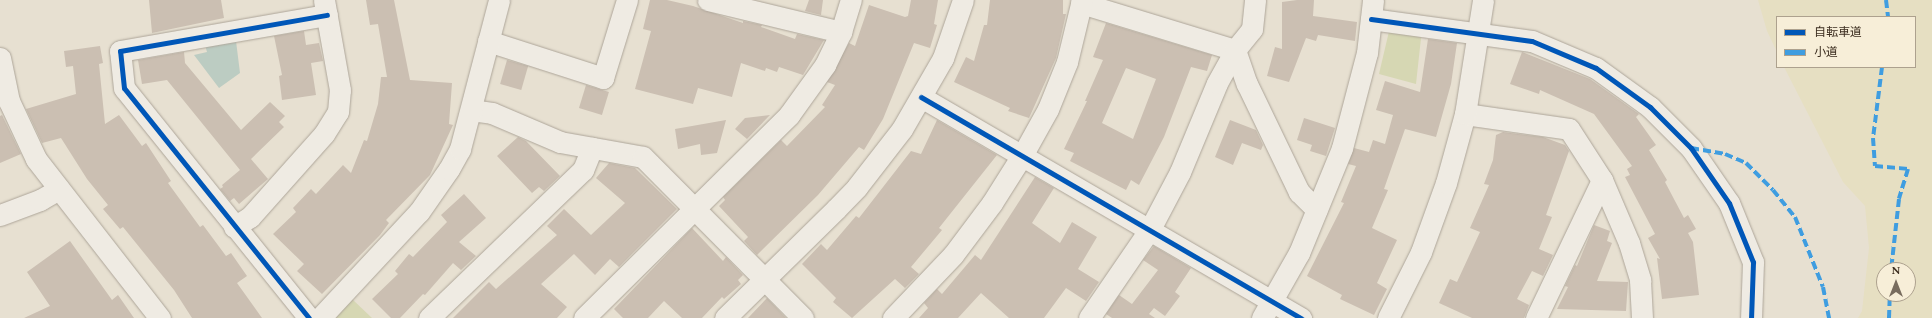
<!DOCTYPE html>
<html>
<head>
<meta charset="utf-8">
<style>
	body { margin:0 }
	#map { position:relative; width:1932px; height:318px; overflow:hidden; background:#e7e0d1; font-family:Spectral,"Noto Sans JP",serif }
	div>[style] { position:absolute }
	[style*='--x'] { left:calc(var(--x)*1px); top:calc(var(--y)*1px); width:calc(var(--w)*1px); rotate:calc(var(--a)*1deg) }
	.farmland>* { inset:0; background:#e6dfc2 }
	.green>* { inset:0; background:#d6d7b3 }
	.water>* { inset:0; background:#bcccc2 }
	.building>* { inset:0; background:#cbbfb2; transform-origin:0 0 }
	.roads { filter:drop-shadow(0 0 1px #ada599) drop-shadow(0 0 1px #ada599) }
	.minor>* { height:21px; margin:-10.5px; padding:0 10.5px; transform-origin:10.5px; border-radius:10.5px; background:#efebe3 }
	.quiet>* { height:4px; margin-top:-2px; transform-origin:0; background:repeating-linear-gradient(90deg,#3f9de0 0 8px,transparent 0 12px) }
	.cycleway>* { height:5px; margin:-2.5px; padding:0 2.5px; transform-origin:2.5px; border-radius:2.5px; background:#0057b8 }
	span { translate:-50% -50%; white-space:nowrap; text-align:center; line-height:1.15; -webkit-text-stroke:3.5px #f7eed8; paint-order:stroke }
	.legend { position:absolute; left:1776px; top:16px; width:140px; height:52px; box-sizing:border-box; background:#f7eed8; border:1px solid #ada18e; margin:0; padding:5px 7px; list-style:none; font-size:12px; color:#3d2e20 }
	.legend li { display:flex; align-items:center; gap:8px; height:20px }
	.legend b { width:20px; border:1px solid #ada18e }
	.north { position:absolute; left:1876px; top:262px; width:40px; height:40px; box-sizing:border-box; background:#f7eed8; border:1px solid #ada18e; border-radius:50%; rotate:0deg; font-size:11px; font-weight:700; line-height:16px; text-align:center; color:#3d2e20 }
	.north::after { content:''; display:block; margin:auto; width:14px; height:18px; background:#786c5e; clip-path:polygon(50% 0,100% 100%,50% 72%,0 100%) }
</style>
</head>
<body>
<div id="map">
	<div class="farmland">
		<div style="clip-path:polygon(evenodd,1758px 0,1932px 0,1932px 318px,1858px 318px,1862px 311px,1869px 248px,1865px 206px,1843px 182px,1784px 67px,1915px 67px,1915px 17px,1777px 17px,1777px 52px,1767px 31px,1758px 0,1884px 270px,1908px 270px,1908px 294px,1884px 294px,1884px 270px)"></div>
	</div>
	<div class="green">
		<div style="clip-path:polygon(1390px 27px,1422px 29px,1416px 84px,1379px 74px)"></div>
		<div style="clip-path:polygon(351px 298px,372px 318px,334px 318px)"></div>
	</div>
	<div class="water">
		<div style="clip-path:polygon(236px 41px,240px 73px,219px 88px,194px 55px,207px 52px,205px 45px)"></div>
	</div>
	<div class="building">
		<div style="clip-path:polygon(149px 0,221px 0,224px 18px,152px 33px)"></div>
		<div style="clip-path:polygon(366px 0,394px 0,410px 80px,452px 83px,449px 124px,453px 125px,430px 175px,386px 220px,389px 223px,380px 235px,322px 294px,297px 271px,304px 264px,273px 234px,296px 212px,293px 208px,311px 189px,316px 194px,343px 165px,351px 173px,364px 140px,367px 141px,378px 104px,381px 77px,387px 77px,378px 24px,370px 25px)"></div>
		<div style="clip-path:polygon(650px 0,667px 0,693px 6px,743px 23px,743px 21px,762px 25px,761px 27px,795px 39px,797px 34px,824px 40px,803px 75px,779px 67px,777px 72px,766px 68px,765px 71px,741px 63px,732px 97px,698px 88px,693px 104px,635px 89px,651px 31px,643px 29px)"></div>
		<div style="clip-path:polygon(809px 0,823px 0,821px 15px,805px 11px)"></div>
		<div style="clip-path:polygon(911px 0,938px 0,934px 24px,937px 25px,930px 48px,914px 43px,883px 119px,864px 150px,859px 147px,818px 195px,757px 255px,744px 241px,748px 237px,719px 206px,725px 200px,723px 197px,781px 140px,787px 146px,825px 107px,822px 105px,835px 85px,827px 82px,849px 43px,855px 46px,869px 5px,905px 17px,908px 16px)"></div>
		<div style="clip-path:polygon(990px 0,1063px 0,1063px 14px,1066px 14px,1056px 58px,1029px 118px,1008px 111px,1010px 108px,954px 82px,966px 57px,974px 61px,984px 25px,987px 25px)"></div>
		<div style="clip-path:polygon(1297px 0,1314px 0,1313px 16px,1357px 22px,1355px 41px,1318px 35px,1316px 41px,1306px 38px,1289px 82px,1267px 76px,1275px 47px,1282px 49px,1282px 2px)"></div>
		<div style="clip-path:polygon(evenodd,1106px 23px,1212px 55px,1207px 71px,1191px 67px,1164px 137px,1139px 185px,1131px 180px,1126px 190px,1070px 161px,1074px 153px,1064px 149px,1087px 101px,1085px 101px,1103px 60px,1093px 57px,1106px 23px,1126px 68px,1156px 79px,1133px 139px,1102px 123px,1126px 68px)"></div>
		<div style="clip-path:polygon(304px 31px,306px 45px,319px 43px,323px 61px,311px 63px,316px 95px,282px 100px,279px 76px,282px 75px,274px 36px)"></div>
		<div style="clip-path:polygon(1428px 39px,1457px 43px,1451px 84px,1436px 137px,1405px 129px,1384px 189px,1388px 190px,1372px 228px,1397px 240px,1377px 283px,1387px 289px,1374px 315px,1340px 299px,1342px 295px,1307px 276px,1344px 203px,1341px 202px,1356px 166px,1348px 164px,1354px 148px,1369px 152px,1373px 140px,1385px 144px,1393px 115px,1376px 110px,1385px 81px,1420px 92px)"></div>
		<div style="clip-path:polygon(100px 46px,103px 63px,99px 64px,105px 124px,119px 115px,142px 146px,146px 143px,171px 181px,168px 183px,200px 227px,203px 225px,226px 256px,231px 253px,247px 276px,237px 283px,262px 318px,192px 318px,174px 290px,123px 227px,120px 229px,103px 209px,108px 205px,87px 179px,61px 138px,42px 143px,26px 109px,76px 94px,73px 66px,66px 67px,64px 51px)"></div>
		<div style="clip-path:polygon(184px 52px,185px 63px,241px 130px,270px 102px,285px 116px,279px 122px,284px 127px,251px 159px,268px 179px,239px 204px,234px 198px,230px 201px,220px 189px,223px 187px,222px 185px,240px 170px,167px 80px,142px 84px,138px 60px)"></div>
		<div style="clip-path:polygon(1522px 52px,1590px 79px,1639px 114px,1636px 117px,1656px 145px,1649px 150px,1667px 180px,1665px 182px,1684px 218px,1688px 215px,1696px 229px,1688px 233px,1693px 242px,1699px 295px,1662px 299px,1657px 258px,1660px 259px,1648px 238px,1655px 234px,1625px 177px,1630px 175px,1627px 169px,1632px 166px,1594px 114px,1540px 90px,1539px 94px,1510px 84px)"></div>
		<div style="left:507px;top:60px;width:22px;height:25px;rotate:16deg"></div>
		<div style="left:586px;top:85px;width:24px;height:24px;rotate:17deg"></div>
		<div style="clip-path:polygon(2px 115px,21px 154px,0 163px,0 116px)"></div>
		<div style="clip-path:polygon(770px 115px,747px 139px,735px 129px,745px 118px)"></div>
		<div style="clip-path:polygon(1304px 118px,1335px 128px,1326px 156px,1310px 151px,1312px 145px,1297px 140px)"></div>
		<div style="clip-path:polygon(726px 120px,717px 153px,701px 155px,700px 144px,678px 149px,675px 129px)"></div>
		<div style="clip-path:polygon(937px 120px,997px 155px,939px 228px,942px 230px,911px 267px,919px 274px,905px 288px,895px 279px,852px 318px,833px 302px,836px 298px,802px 264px,821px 244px,827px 250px,856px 216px,859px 218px,911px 151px,921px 154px)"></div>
		<div style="clip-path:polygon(1230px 120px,1256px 130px,1263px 145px,1261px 150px,1242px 143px,1233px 165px,1215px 157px)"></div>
		<div style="clip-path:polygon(1503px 132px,1543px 137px,1565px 145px,1569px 151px,1546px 215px,1552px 217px,1539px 249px,1553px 255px,1543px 276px,1532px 271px,1517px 299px,1529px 305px,1524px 318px,1472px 318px,1439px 303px,1450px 279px,1457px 282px,1480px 232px,1470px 228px,1489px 185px,1484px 184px,1493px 160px,1496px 135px)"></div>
		<div style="clip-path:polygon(518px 137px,526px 141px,560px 176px,544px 191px,539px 187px,532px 193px,497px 156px)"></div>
		<div style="clip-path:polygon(609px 163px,635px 168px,677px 209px,619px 267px,610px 259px,595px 275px,574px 254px,541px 284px,567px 307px,557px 318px,453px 318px,489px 282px,496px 289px,557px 235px,547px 226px,564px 209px,591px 235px,625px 203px,596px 178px)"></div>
		<div style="clip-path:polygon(1035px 177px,1054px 188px,1032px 223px,1060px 243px,1072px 222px,1097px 237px,1078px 269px,1099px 282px,1086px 301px,1066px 288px,1044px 318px,1009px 318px,981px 293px,958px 318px,919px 318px,928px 308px,924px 303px,937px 289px,942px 294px,975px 255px,981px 260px)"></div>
		<div style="clip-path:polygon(464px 194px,486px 218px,459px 242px,476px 256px,461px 270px,453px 263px,425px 295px,423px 294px,400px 318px,391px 318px,372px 299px,398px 274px,395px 271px,409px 254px,413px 257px,447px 222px,441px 215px)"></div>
		<div style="clip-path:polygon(1594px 225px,1610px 231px,1607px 241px,1612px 243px,1597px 281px,1628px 282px,1626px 311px,1557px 309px,1568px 287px,1565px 286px,1575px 265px,1577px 266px)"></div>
		<div style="clip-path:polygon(692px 228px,723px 261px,726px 257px,743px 275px,738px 280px,741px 284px,724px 299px,722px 297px,702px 318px,682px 318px,664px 301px,648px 318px,623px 318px,614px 309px)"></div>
		<div style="clip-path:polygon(70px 241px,112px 300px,118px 295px,134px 318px,24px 318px,50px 306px,27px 272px)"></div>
		<div style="clip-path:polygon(1154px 246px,1191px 268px,1175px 292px,1180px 296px,1165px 316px,1154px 308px,1149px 314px,1155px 318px,1112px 318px,1106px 314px,1119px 295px,1132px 304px,1158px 270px,1143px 260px)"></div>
		<div style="clip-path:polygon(767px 298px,786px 318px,748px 318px)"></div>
	</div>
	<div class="roads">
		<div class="minor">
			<div style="--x:708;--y:0;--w:137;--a:13.5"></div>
			<div style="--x:1081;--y:3;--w:161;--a:17"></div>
			<div style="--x:1371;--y:19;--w:162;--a:7.8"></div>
			<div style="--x:1532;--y:41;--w:69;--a:22.9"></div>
			<div style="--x:1596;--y:68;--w:67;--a:35.8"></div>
			<div style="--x:1650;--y:107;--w:58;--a:45"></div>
			<div style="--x:1691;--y:148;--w:67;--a:55.4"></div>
			<div style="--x:1729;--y:203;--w:64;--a:67.9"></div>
			<div style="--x:1753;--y:262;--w:56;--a:92"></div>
			<div style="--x:488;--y:41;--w:121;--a:17.8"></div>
			<div style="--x:603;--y:78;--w:82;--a:-72.9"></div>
			<div style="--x:1235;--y:50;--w:36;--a:71"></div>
			<div style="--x:1247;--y:84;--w:120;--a:64.3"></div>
			<div style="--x:1299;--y:192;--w:25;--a:45"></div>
			<div style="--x:0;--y:58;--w:44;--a:78.2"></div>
			<div style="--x:9;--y:101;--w:64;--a:65"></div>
			<div style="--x:36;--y:159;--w:202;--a:52.1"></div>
			<div style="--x:921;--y:97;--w:440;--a:30.2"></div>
			<div style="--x:471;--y:110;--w:21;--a:8"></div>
			<div style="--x:492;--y:113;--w:74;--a:23.1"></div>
			<div style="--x:560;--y:142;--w:84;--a:10.2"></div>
			<div style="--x:643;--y:157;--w:227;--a:45.2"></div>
			<div style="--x:1465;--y:114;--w:105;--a:8.2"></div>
			<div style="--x:1569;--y:129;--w:61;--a:57.1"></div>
			<div style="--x:1602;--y:180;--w:69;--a:66.8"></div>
			<div style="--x:1629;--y:243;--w:39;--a:73"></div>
			<div style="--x:1640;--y:280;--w:38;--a:87"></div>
			<div style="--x:0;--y:215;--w:43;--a:-20.6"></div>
			<div style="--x:40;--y:200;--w:22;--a:-30"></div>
			<div style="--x:234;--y:227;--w:19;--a:-32"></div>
			<div style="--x:250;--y:217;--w:111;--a:-48.3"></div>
			<div style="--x:324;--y:134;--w:26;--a:-58"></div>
			<div style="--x:338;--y:112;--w:22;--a:-85"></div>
			<div style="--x:340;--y:90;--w:91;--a:-100.1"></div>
			<div style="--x:309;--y:318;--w:295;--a:-128.8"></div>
			<div style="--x:124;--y:88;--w:37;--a:-96"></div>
			<div style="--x:120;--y:51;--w:210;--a:-9.9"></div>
			<div style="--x:320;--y:318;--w:145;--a:-47"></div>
			<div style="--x:419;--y:212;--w:52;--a:-55.1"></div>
			<div style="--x:449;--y:169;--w:23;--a:-61"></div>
			<div style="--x:460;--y:149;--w:154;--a:-75.3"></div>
			<div style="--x:429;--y:318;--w:214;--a:-43.9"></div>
			<div style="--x:583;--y:170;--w:24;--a:-68"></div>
			<div style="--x:584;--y:318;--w:289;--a:-44.7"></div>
			<div style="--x:789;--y:115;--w:62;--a:-54.2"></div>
			<div style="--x:825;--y:65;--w:37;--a:-64"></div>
			<div style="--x:841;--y:32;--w:34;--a:-73"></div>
			<div style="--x:725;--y:318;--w:156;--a:-44.5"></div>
			<div style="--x:836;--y:209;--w:30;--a:-46"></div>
			<div style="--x:857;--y:187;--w:73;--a:-52.2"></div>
			<div style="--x:902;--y:129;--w:82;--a:-60"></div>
			<div style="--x:943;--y:58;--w:61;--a:-71"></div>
			<div style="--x:893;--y:318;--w:87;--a:-46.4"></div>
			<div style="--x:953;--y:255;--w:65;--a:-53.1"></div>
			<div style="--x:992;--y:203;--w:58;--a:-57.7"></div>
			<div style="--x:1023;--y:154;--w:51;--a:-60.9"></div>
			<div style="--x:1048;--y:109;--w:51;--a:-68"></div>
			<div style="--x:1067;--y:62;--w:64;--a:-76.4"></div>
			<div style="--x:1089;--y:318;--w:108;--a:-55.6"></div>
			<div style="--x:1150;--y:229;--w:64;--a:-62.2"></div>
			<div style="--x:1180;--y:172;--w:96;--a:-67.4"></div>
			<div style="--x:1217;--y:83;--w:38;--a:-61"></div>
			<div style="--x:1235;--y:50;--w:27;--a:-51"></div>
			<div style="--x:1252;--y:29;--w:29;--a:-84"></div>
			<div style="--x:1262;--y:318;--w:75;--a:-60.4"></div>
			<div style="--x:1299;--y:253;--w:113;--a:-67.7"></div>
			<div style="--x:1342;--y:148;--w:98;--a:-75.3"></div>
			<div style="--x:1367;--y:53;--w:53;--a:-83.5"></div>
			<div style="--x:1388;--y:318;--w:74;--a:-63.4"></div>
			<div style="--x:1421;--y:252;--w:73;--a:-70.1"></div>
			<div style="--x:1446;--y:183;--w:72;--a:-74.6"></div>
			<div style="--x:1465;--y:114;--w:115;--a:-81"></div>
			<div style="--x:1536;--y:318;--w:153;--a:-64.4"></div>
		</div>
	</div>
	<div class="quiet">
		<div style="--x:1886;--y:0;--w:17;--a:83"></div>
		<div style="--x:1882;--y:67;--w:72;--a:97.2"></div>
		<div style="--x:1873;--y:138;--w:28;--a:86"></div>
		<div style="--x:1875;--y:166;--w:33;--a:5"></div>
		<div style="--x:1908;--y:169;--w:31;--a:107"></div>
		<div style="--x:1899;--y:199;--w:71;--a:96.4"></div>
		<div style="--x:1691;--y:148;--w:35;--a:10"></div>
		<div style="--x:1725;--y:154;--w:23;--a:23"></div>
		<div style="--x:1746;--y:163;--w:38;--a:45"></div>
		<div style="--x:1773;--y:190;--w:35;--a:51"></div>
		<div style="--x:1795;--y:217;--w:75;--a:68.2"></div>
		<div style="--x:1823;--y:287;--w:32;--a:79"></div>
		<div style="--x:1889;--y:318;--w:24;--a:-88"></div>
	</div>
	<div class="cycleway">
		<div style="--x:1371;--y:19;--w:162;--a:7.8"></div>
		<div style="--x:1532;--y:41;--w:69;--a:22.9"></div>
		<div style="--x:1596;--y:68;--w:67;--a:35.8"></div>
		<div style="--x:1650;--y:107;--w:58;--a:45"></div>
		<div style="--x:1691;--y:148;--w:67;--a:55.4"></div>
		<div style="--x:1729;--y:203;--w:64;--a:67.9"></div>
		<div style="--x:1753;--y:262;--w:56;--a:92"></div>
		<div style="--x:921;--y:97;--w:440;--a:30.2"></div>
		<div style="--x:309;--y:318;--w:295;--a:-128.8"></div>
		<div style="--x:124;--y:88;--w:37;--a:-96"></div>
		<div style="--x:120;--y:51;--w:210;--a:-9.9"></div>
	</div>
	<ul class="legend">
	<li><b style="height:5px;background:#0057b8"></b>自転車道</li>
	<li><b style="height:5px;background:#3f9de0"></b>小道</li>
	</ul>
	<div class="north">N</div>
</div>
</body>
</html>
